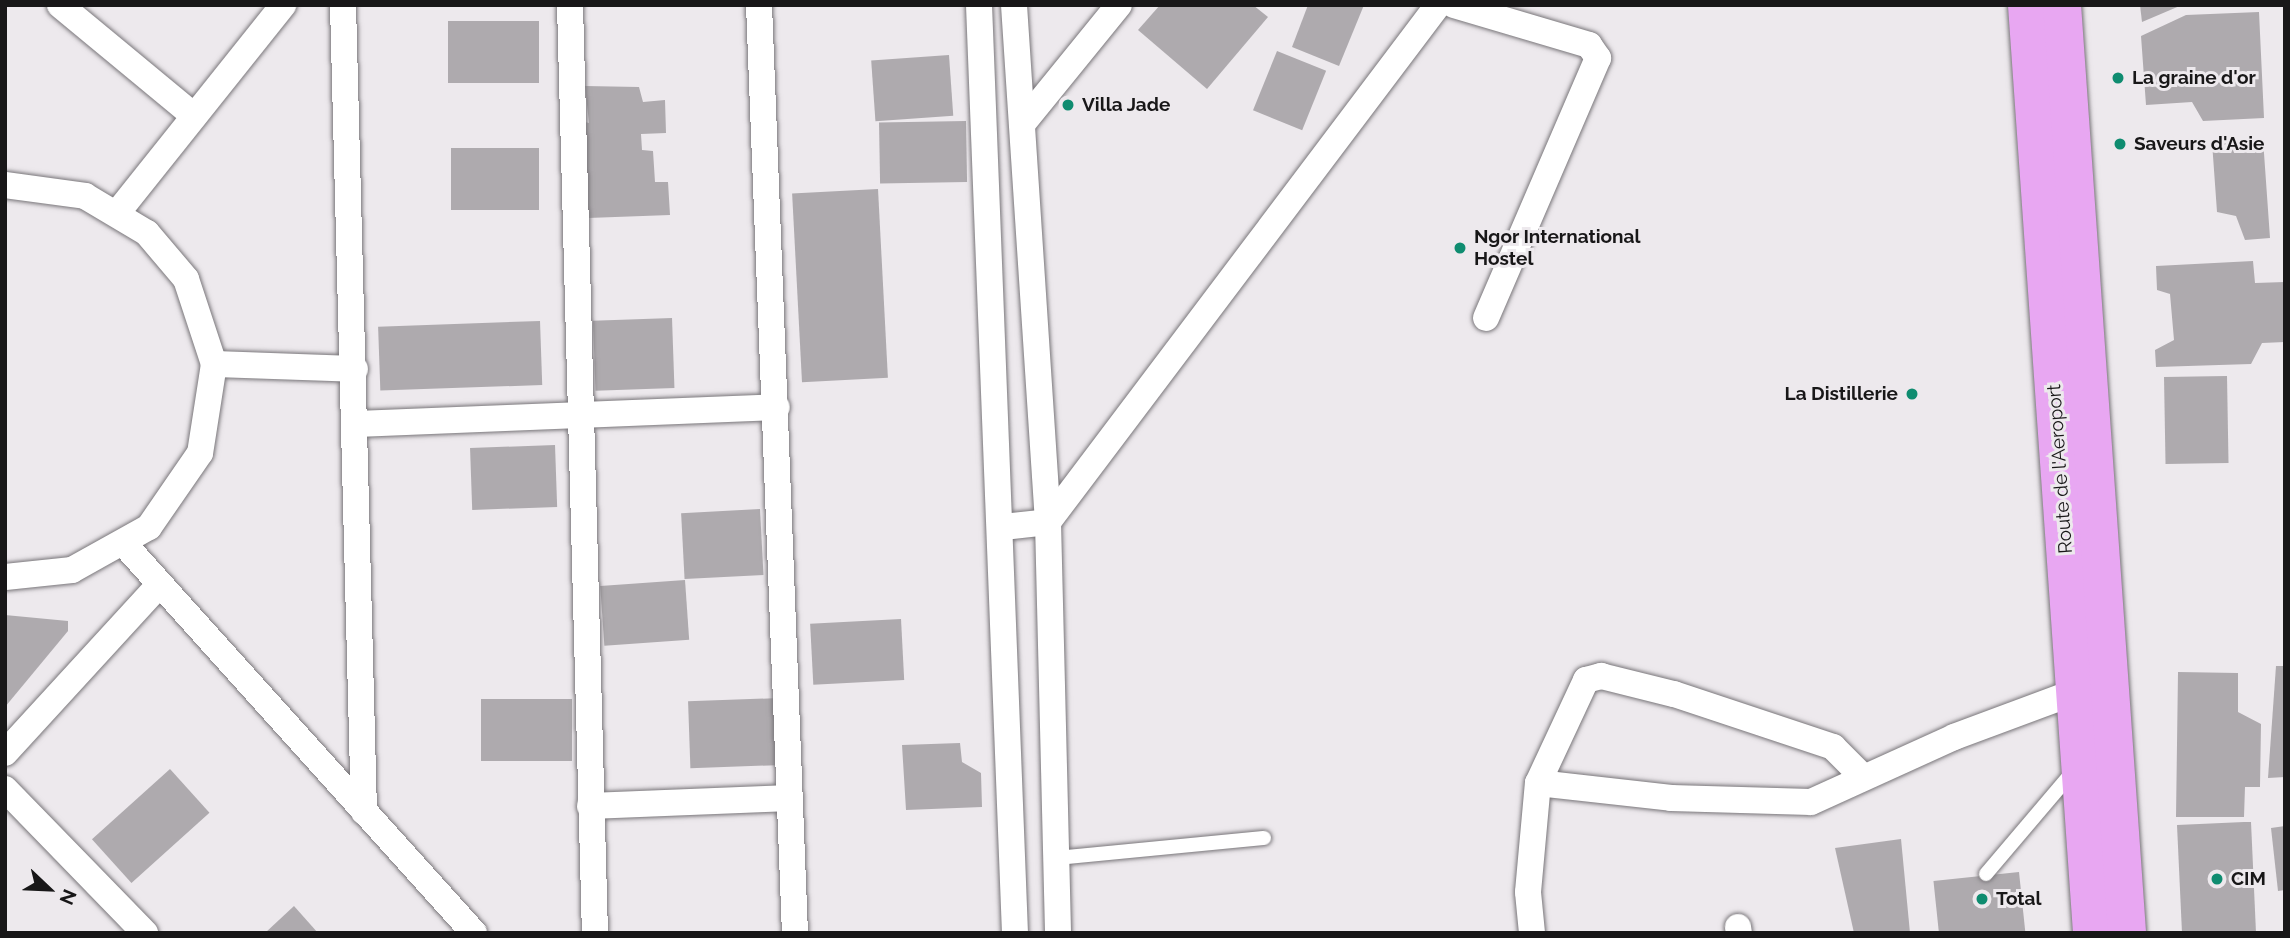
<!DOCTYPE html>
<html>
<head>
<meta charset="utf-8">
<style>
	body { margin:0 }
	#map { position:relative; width:2290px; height:938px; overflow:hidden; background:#ede9ed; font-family:Raleway,sans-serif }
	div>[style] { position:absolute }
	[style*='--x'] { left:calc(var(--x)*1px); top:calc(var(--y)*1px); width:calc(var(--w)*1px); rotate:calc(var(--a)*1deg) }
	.building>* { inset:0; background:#aeaaae; transform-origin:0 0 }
	.roads { filter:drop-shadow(0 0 2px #79767a) drop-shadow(0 0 2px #79767a) }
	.service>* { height:14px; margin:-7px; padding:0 7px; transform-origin:7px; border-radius:7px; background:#fff }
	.minor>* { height:26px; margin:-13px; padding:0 13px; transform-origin:13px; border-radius:13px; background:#fff }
	.trunk>* { height:38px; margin:-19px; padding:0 19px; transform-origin:19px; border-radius:19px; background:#e8a7f2 }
	.dots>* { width:19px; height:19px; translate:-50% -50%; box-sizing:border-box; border:4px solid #ede9ed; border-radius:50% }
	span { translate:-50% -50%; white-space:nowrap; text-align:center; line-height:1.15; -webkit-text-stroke:6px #ede9ed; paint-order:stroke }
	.poi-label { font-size:19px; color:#181718; font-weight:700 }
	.left { translate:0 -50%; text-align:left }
	.right { translate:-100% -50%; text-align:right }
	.street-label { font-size:19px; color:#181718 }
	.frame { position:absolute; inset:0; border:7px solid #181718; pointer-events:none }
	.north { position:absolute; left:14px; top:854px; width:70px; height:70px; -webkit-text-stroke:5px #ede9ed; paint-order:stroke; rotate:113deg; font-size:19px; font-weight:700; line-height:28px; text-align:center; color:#181718 }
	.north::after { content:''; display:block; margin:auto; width:24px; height:32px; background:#181718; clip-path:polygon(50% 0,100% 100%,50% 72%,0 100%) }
</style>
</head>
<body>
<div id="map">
	<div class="building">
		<div style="clip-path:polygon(1160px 5px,1253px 5px,1268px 17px,1207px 89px,1138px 30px)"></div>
		<div style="clip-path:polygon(1308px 5px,1364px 5px,1339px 66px,1292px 47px)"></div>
		<div style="clip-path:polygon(2140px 5px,2182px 5px,2142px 22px)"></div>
		<div style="clip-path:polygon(2259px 12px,2264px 118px,2203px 121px,2192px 102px,2146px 105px,2141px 36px,2186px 15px)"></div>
		<div style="left:539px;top:21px;width:62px;height:91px;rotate:90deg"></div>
		<div style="left:1277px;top:51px;width:53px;height:64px;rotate:22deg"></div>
		<div style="left:949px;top:55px;width:61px;height:78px;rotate:86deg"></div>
		<div style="clip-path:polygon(585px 86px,639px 87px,643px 102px,665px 100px,666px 133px,641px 134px,642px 150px,653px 151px,655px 182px,668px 182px,670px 215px,588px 218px,581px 121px,589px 123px)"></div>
		<div style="left:966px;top:121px;width:61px;height:87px;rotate:89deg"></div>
		<div style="clip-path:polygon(2263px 139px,2270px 238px,2245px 240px,2236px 216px,2217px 212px,2212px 142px)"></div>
		<div style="left:539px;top:148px;width:62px;height:88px;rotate:90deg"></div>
		<div style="left:878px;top:189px;width:189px;height:86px;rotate:87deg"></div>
		<div style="clip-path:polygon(2253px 261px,2255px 283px,2285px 282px,2285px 342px,2262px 343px,2251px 364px,2156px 367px,2155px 350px,2174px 340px,2170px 294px,2157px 290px,2156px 266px)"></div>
		<div style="left:672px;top:318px;width:70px;height:79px;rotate:88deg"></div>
		<div style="left:540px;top:321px;width:64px;height:162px;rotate:88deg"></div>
		<div style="left:2227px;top:376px;width:87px;height:63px;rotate:89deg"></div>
		<div style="left:555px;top:445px;width:62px;height:85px;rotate:88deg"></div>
		<div style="left:760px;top:509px;width:66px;height:79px;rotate:87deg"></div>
		<div style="left:685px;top:580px;width:60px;height:85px;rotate:86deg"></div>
		<div style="clip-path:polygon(5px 615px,68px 621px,68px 631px,5px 707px)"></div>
		<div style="left:901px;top:619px;width:61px;height:91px;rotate:87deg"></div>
		<div style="clip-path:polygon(2276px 666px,2285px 666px,2285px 777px,2268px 778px)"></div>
		<div style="clip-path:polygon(2178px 672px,2238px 673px,2238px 712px,2261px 724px,2260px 787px,2245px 787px,2244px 817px,2176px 817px)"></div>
		<div style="left:780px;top:698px;width:67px;height:92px;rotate:88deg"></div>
		<div style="left:572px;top:699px;width:62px;height:91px;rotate:90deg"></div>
		<div style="clip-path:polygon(960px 743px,962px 762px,981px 773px,982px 807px,906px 810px,902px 745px)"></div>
		<div style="left:170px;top:769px;width:59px;height:105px;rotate:48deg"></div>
		<div style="clip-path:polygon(2244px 822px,2251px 822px,2256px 933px,2182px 933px,2177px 825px)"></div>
		<div style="clip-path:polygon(2285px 826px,2285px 890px,2278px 891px,2271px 828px)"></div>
		<div style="clip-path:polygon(1901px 839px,1910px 933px,1854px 933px,1835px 848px)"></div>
		<div style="left:2019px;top:872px;width:61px;height:86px;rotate:84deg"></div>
		<div style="clip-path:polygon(294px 906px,318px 933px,265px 933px)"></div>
	</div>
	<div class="roads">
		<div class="service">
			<div style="--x:1056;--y:858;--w:209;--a:-5.5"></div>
			<div style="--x:1986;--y:874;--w:138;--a:-49.7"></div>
		</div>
		<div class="minor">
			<div style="--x:60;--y:5;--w:174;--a:39.6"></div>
			<div style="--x:343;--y:5;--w:807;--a:88.51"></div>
			<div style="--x:570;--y:5;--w:928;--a:88.46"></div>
			<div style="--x:759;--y:5;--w:929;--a:87.78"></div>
			<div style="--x:979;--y:5;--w:929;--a:87.78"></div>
			<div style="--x:1014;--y:5;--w:518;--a:86.24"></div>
			<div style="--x:1048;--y:522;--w:411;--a:88.6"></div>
			<div style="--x:1454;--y:5;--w:141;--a:16.5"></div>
			<div style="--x:1589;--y:45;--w:16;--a:55"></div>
			<div style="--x:1598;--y:58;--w:283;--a:113.3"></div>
			<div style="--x:1023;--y:123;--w:152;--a:-50.9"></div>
			<div style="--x:5;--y:185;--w:81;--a:7.8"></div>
			<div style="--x:85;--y:196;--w:72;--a:30.8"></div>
			<div style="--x:147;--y:233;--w:60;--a:49.7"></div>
			<div style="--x:186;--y:279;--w:89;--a:71.8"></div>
			<div style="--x:214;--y:364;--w:90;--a:98.9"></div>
			<div style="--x:200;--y:453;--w:90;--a:124.6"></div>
			<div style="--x:149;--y:527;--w:88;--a:150.8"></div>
			<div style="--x:72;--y:570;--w:67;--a:174"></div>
			<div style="--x:118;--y:212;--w:265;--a:-51.4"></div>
			<div style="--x:214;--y:364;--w:141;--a:2"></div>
			<div style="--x:357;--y:424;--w:420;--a:-2.3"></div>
			<div style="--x:1003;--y:527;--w:45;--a:-6.3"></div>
			<div style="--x:1048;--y:522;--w:648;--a:-52.97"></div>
			<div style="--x:125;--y:545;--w:522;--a:48.03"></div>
			<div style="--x:5;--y:753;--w:229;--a:-47.5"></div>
			<div style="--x:1538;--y:783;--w:134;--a:6.4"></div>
			<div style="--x:1671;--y:798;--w:140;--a:1.6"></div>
			<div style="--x:1811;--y:802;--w:157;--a:-24.4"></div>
			<div style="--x:1954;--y:737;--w:129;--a:-20.4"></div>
			<div style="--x:5;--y:789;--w:201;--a:45.8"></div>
			<div style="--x:590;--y:806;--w:200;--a:-2.3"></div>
			<div style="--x:1738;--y:927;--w:6;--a:81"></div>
			<div style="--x:1532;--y:933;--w:41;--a:-95.6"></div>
			<div style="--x:1528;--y:892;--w:109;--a:-84.8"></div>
			<div style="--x:1538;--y:783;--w:114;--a:-65"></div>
			<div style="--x:1586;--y:680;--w:16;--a:-15"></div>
			<div style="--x:1601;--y:676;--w:75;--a:13.9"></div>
			<div style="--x:1674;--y:694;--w:168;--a:18.4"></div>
			<div style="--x:1833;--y:747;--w:41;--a:45"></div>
		</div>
		<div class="trunk">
			<div style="--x:2027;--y:5;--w:930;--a:85.99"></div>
			<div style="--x:2062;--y:5;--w:930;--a:85.99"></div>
		</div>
	</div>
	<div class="dots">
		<div style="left:2118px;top:78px;background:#0f8c70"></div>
		<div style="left:1068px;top:105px;background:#0f8c70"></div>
		<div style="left:2120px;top:144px;background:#0f8c70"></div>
		<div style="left:1460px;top:248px;background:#0f8c70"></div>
		<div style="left:1912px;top:394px;background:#0f8c70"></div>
		<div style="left:2217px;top:879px;background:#0f8c70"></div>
		<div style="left:1982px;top:899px;background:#0f8c70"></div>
	</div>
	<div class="poi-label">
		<span class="left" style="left:2132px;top:78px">La graine d'or</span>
		<span class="left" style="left:1082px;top:105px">Villa Jade</span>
		<span class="left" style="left:2134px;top:144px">Saveurs d'Asie</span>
		<span class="left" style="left:1474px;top:248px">Ngor International<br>Hostel</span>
		<span class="right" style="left:1898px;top:394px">La Distillerie</span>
		<span class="left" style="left:2231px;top:879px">CIM</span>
		<span class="left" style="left:1996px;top:899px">Total</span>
	</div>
	<div class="street-label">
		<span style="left:2060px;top:469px;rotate:-94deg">Route de l'Aeroport</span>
	</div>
	<div class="frame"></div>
	<div class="north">N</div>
</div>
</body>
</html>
